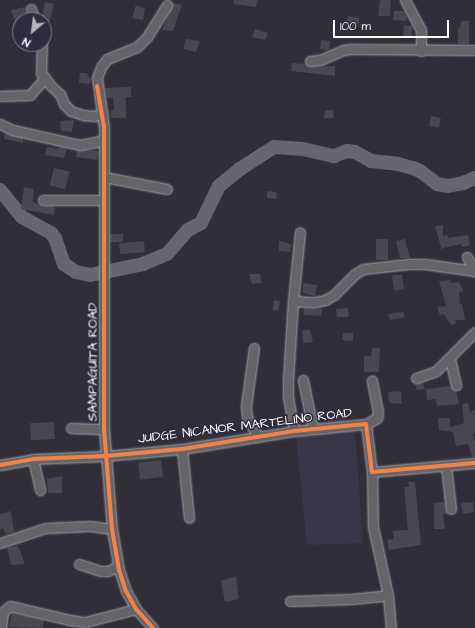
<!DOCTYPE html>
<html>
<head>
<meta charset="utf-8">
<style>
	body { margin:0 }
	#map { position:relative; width:475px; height:628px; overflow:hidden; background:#312e39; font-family:"Architects Daughter",sans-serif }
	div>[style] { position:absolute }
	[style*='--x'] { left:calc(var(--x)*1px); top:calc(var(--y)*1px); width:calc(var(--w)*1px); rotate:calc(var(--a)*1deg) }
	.built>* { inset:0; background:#3b3647 }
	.river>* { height:14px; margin:-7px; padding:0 7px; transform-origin:7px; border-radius:7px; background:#686571 }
	.building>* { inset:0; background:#48464e; transform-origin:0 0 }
	.roads { filter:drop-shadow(0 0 1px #a2a1a6) drop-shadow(0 0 1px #a2a1a6) }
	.minor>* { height:9px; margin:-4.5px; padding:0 4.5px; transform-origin:4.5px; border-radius:4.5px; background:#656469 }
	.cycleway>* { height:4px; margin:-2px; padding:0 2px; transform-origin:2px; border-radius:2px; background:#f48246 }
	span { translate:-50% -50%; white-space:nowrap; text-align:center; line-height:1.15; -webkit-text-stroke:3px #2f2a3d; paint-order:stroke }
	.street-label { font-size:13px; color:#fff }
	.north { position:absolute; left:12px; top:12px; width:40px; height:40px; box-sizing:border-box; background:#2f2a3d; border:1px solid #827f8b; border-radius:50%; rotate:209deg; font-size:11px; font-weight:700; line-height:16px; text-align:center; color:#fff }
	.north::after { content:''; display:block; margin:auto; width:14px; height:18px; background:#b7b6ba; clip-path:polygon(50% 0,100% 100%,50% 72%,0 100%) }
	.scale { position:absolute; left:333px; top:20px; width:116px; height:18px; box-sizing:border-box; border:2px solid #fff; border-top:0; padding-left:5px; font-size:12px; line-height:14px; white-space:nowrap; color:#fff; -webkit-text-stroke:3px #2f2a3d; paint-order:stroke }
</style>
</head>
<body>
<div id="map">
	<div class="built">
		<div style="clip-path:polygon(343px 418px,355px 431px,363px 543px,307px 545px,295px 426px)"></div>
	</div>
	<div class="river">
		<div style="--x:0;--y:190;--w:35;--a:51"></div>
		<div style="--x:22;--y:217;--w:33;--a:29"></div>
		<div style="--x:51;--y:233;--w:6;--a:51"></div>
		<div style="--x:55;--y:238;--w:28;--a:71"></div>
		<div style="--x:64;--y:264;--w:14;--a:34"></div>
		<div style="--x:76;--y:272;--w:14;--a:12"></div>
		<div style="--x:90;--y:275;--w:54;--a:-11.7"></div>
		<div style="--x:143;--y:264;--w:26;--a:-23"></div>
		<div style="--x:167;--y:254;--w:32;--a:-49"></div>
		<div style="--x:188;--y:230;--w:15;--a:-28"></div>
		<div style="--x:201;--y:223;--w:41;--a:-64.1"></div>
		<div style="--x:219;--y:186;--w:27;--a:-39"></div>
		<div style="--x:240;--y:169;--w:40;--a:-32.9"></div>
		<div style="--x:274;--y:147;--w:29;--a:4"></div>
		<div style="--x:303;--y:149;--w:32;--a:13"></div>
		<div style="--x:334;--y:156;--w:14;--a:-21"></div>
		<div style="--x:347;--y:151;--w:8;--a:7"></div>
		<div style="--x:355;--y:152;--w:18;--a:29"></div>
		<div style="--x:371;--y:161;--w:27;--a:6"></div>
		<div style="--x:398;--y:164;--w:16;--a:15"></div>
		<div style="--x:413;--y:168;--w:8;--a:23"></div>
		<div style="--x:420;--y:171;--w:21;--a:37"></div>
		<div style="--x:437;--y:184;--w:11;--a:10"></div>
		<div style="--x:448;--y:186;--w:15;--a:-11"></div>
		<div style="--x:463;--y:183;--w:13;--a:-23"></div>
	</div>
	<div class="building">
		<div style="clip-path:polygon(234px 0,258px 0,256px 7px,234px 4px)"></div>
		<div style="clip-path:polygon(380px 0,391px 0,390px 16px,378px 16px)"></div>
		<div style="left:45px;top:2px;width:9px;height:19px;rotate:13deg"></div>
		<div style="clip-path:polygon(173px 3px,182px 5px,173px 31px,162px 30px)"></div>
		<div style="clip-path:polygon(136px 5px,145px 9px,143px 20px,132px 18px)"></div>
		<div style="clip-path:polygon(25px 7px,29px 20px,20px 20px,19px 33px,11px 10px)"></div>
		<div style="clip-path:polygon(394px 11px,404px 11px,407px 16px,406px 21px,393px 20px)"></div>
		<div style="clip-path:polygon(348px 16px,359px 18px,359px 24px,356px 23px,355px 30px,346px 29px)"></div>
		<div style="clip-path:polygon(461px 21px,469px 21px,469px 44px,458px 44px,458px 29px,460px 29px)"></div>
		<div style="clip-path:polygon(404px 25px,412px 26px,412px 38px,403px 37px)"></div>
		<div style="clip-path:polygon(255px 29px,268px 33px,265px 40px,252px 37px)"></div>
		<div style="clip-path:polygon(186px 39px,200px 41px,196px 52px,183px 49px)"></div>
		<div style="left:321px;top:40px;width:9px;height:9px;rotate:6deg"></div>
		<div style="clip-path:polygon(292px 63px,305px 64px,310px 67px,335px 66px,335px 76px,291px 71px)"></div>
		<div style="clip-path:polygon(80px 73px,87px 73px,88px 77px,91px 78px,89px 84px,79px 83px)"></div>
		<div style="clip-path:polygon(131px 87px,131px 97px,126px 97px,126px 118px,111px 118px,111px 110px,114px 110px,113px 98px,107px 98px,105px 88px)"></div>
		<div style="clip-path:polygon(325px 110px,333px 110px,334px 118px,324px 118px)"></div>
		<div style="left:431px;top:116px;width:10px;height:10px;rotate:11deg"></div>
		<div style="clip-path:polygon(74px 120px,72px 132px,61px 131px,60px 121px)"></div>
		<div style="clip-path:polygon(5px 133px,23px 138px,23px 143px,4px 139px)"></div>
		<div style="clip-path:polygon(47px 147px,59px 149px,59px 147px,67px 148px,64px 158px,45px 155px)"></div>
		<div style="clip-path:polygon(87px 150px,98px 151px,97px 160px,76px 157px,77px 151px)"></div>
		<div style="left:54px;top:168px;width:16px;height:18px;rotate:14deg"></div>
		<div style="clip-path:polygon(24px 187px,34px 189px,33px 202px,43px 206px,55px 206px,54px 215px,21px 209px)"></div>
		<div style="clip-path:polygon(267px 191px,276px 192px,277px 199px,267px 198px)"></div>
		<div style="clip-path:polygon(443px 225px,443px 236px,448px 235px,448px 238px,468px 235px,470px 245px,462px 247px,461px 244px,443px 248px,442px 251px,435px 226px)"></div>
		<div style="left:123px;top:234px;width:8px;height:13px;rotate:90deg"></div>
		<div style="left:376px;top:239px;width:12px;height:21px"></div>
		<div style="clip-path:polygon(405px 239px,410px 258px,400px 258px,396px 241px)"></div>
		<div style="left:144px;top:241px;width:11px;height:25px;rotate:85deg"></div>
		<div style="clip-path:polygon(279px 241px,291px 244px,290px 252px,279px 251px)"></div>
		<div style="clip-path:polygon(249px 274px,260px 274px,262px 283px,252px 284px)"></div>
		<div style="clip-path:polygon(392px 275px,402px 275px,404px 289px,394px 291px)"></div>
		<div style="clip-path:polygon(451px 280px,451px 283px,459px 282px,463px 291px,459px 292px,460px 304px,462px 304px,465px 320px,455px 320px,456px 324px,451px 325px,444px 314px,440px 315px,437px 307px,446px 306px,439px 281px)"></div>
		<div style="clip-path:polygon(303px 283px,317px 285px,315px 296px,303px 293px)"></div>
		<div style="left:274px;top:300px;width:6px;height:10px;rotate:9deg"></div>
		<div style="left:304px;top:308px;width:18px;height:7px;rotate:3deg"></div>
		<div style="clip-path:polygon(348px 308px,349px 317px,337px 317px,336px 309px)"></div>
		<div style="clip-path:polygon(403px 312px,405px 317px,390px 320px,388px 314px)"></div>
		<div style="clip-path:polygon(302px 330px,310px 330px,313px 342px,303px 343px)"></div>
		<div style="clip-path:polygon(343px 333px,353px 333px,353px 341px,342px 340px)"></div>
		<div style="clip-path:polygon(372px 348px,380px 348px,379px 372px,364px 372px,364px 356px,371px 356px)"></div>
		<div style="clip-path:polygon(423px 382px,425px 389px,417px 390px,415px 384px)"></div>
		<div style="clip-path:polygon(450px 386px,456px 391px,459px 404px,437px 406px,436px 399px,427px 400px,426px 389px)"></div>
		<div style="clip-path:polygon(401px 391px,402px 404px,389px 403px,388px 392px)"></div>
		<div style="clip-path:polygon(468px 403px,470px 412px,475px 410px,475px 434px,473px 434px,475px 443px,475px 457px,472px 457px,468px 444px,456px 446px,453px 432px,439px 430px,438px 418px,450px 418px,450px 427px,464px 423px,462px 404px)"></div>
		<div style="left:54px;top:422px;width:17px;height:24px;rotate:87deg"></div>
		<div style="left:161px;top:460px;width:17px;height:23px;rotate:83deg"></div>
		<div style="clip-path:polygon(62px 476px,62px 493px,48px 493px,47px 479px)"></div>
		<div style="clip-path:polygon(408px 482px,415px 482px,421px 545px,389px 550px,387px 540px,394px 539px,393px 531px,408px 530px,404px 487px,409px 487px)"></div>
		<div style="clip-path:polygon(444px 502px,447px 514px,443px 514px,445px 529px,434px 529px,434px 503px)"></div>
		<div style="clip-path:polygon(473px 502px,474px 512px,463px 514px,461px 503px)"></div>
		<div style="clip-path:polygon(11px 511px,14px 532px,6px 534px,3px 528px,0 529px,0 514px)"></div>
		<div style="clip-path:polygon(18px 546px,25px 564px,11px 565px,7px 548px)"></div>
		<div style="clip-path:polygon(236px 576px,239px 599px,225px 602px,221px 581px)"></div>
		<div style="clip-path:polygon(12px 613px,44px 620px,43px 628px,9px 627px)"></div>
	</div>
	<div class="roads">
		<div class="minor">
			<div style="--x:405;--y:0;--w:34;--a:62"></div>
			<div style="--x:421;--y:30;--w:21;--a:90"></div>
			<div style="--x:31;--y:9;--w:12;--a:70"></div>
			<div style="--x:42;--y:44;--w:29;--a:92"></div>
			<div style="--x:41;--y:73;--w:16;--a:52"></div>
			<div style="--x:51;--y:86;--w:12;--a:42"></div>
			<div style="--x:60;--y:94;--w:11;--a:68"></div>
			<div style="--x:64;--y:104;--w:10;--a:45"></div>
			<div style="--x:71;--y:111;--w:13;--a:18"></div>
			<div style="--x:83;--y:115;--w:11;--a:5"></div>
			<div style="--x:94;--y:116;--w:9;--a:-13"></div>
			<div style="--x:310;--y:61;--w:10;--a:-6"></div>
			<div style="--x:320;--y:60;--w:25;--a:-23"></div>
			<div style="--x:343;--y:50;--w:9;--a:-6"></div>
			<div style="--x:352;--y:49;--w:123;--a:0.5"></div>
			<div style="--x:0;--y:96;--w:30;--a:-2"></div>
			<div style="--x:30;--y:95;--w:23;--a:-49"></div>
			<div style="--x:0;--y:124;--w:14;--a:25"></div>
			<div style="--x:13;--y:130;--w:69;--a:12.6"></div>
			<div style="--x:80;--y:145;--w:21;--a:-11"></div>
			<div style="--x:101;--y:141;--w:5;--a:-53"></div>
			<div style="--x:104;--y:177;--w:64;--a:10.8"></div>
			<div style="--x:43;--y:200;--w:60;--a:0"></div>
			<div style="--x:467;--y:257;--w:16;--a:63"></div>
			<div style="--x:293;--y:301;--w:22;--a:3"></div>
			<div style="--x:315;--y:302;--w:10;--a:-11"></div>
			<div style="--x:325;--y:300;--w:10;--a:-29"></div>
			<div style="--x:334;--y:295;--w:30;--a:-45"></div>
			<div style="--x:355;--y:274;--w:9;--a:-32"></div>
			<div style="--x:363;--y:269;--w:46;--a:-6.2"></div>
			<div style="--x:409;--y:264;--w:16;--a:0"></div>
			<div style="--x:425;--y:264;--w:50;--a:8"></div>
			<div style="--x:254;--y:348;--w:59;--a:97.9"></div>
			<div style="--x:246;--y:406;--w:11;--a:85"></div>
			<div style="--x:247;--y:417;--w:23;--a:61"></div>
			<div style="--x:450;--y:359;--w:27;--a:77"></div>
			<div style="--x:416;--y:378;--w:21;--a:-19"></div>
			<div style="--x:436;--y:371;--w:55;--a:-45"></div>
			<div style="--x:303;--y:380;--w:50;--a:78.5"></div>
			<div style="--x:366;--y:424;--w:13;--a:-29"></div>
			<div style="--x:377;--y:418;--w:6;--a:-81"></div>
			<div style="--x:378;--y:412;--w:32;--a:-101"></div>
			<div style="--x:71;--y:428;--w:33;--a:2"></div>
			<div style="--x:294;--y:431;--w:36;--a:-100"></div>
			<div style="--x:288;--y:396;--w:16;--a:-90"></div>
			<div style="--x:288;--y:380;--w:79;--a:-86.4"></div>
			<div style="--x:293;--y:301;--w:69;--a:-84.2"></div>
			<div style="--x:182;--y:449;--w:69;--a:84.2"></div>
			<div style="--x:33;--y:459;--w:32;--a:77"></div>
			<div style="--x:0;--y:465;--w:34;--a:-10"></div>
			<div style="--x:33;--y:459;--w:72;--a:-2.4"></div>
			<div style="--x:105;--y:456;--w:77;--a:-5.2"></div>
			<div style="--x:182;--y:449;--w:113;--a:-9.1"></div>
			<div style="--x:294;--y:431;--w:72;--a:-5.6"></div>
			<div style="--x:366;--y:424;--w:48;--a:82.9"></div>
			<div style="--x:372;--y:472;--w:103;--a:-5"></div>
			<div style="--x:446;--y:466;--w:43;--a:83.4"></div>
			<div style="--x:372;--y:472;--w:55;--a:89"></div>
			<div style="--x:373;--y:527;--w:70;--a:77.6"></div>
			<div style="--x:388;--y:595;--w:33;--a:85"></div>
			<div style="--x:0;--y:543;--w:48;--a:-18.1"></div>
			<div style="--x:46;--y:528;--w:44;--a:-2.6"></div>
			<div style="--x:90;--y:526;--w:22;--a:8"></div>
			<div style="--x:79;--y:564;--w:22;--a:18"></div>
			<div style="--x:100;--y:571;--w:8;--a:0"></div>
			<div style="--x:108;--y:571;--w:11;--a:-27"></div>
			<div style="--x:290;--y:601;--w:62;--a:-1.8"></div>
			<div style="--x:352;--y:599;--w:36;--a:-6"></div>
			<div style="--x:1;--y:628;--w:16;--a:-83"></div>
			<div style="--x:3;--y:612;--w:9;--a:-41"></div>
			<div style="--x:10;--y:606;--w:62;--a:13.1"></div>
			<div style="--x:70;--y:620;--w:15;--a:8"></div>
			<div style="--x:85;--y:622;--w:53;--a:-14.3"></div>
			<div style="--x:153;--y:628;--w:25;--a:-132"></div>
			<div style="--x:136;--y:609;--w:21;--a:-119"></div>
			<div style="--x:126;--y:591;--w:22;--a:-108"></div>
			<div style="--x:119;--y:570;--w:42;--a:-99.7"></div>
			<div style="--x:112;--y:529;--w:100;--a:-94.6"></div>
			<div style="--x:104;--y:429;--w:302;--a:-90"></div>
			<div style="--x:104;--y:127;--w:49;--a:-98.1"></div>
			<div style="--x:97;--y:78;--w:12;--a:-70"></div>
			<div style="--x:101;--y:67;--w:10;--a:-53"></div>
			<div style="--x:107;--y:59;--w:32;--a:-22"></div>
			<div style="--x:137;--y:47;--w:14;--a:-45"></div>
			<div style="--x:147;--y:37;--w:38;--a:-58"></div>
		</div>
	</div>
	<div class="cycleway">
		<div style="--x:97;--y:86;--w:42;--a:80.3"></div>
		<div style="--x:104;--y:127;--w:302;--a:90"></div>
		<div style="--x:104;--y:429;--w:100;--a:85.4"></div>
		<div style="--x:112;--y:529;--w:42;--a:80.3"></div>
		<div style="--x:119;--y:570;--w:22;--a:72"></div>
		<div style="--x:126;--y:591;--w:21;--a:61"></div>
		<div style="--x:136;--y:609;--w:25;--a:48"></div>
		<div style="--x:0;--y:465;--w:34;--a:-10"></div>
		<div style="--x:33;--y:459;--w:72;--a:-2.4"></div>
		<div style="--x:105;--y:456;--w:77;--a:-5.2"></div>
		<div style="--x:182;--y:449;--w:113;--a:-9.1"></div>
		<div style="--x:294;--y:431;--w:72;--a:-5.6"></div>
		<div style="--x:366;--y:424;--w:48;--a:82.9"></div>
		<div style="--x:372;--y:472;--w:103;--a:-5"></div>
	</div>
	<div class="street-label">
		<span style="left:93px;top:362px;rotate:-90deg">SAMPAGUITA ROAD</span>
		<span style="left:245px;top:426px;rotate:-7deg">JUDGE NICANOR MARTELINO ROAD</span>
	</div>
	<div class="north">N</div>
	<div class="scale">100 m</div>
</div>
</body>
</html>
